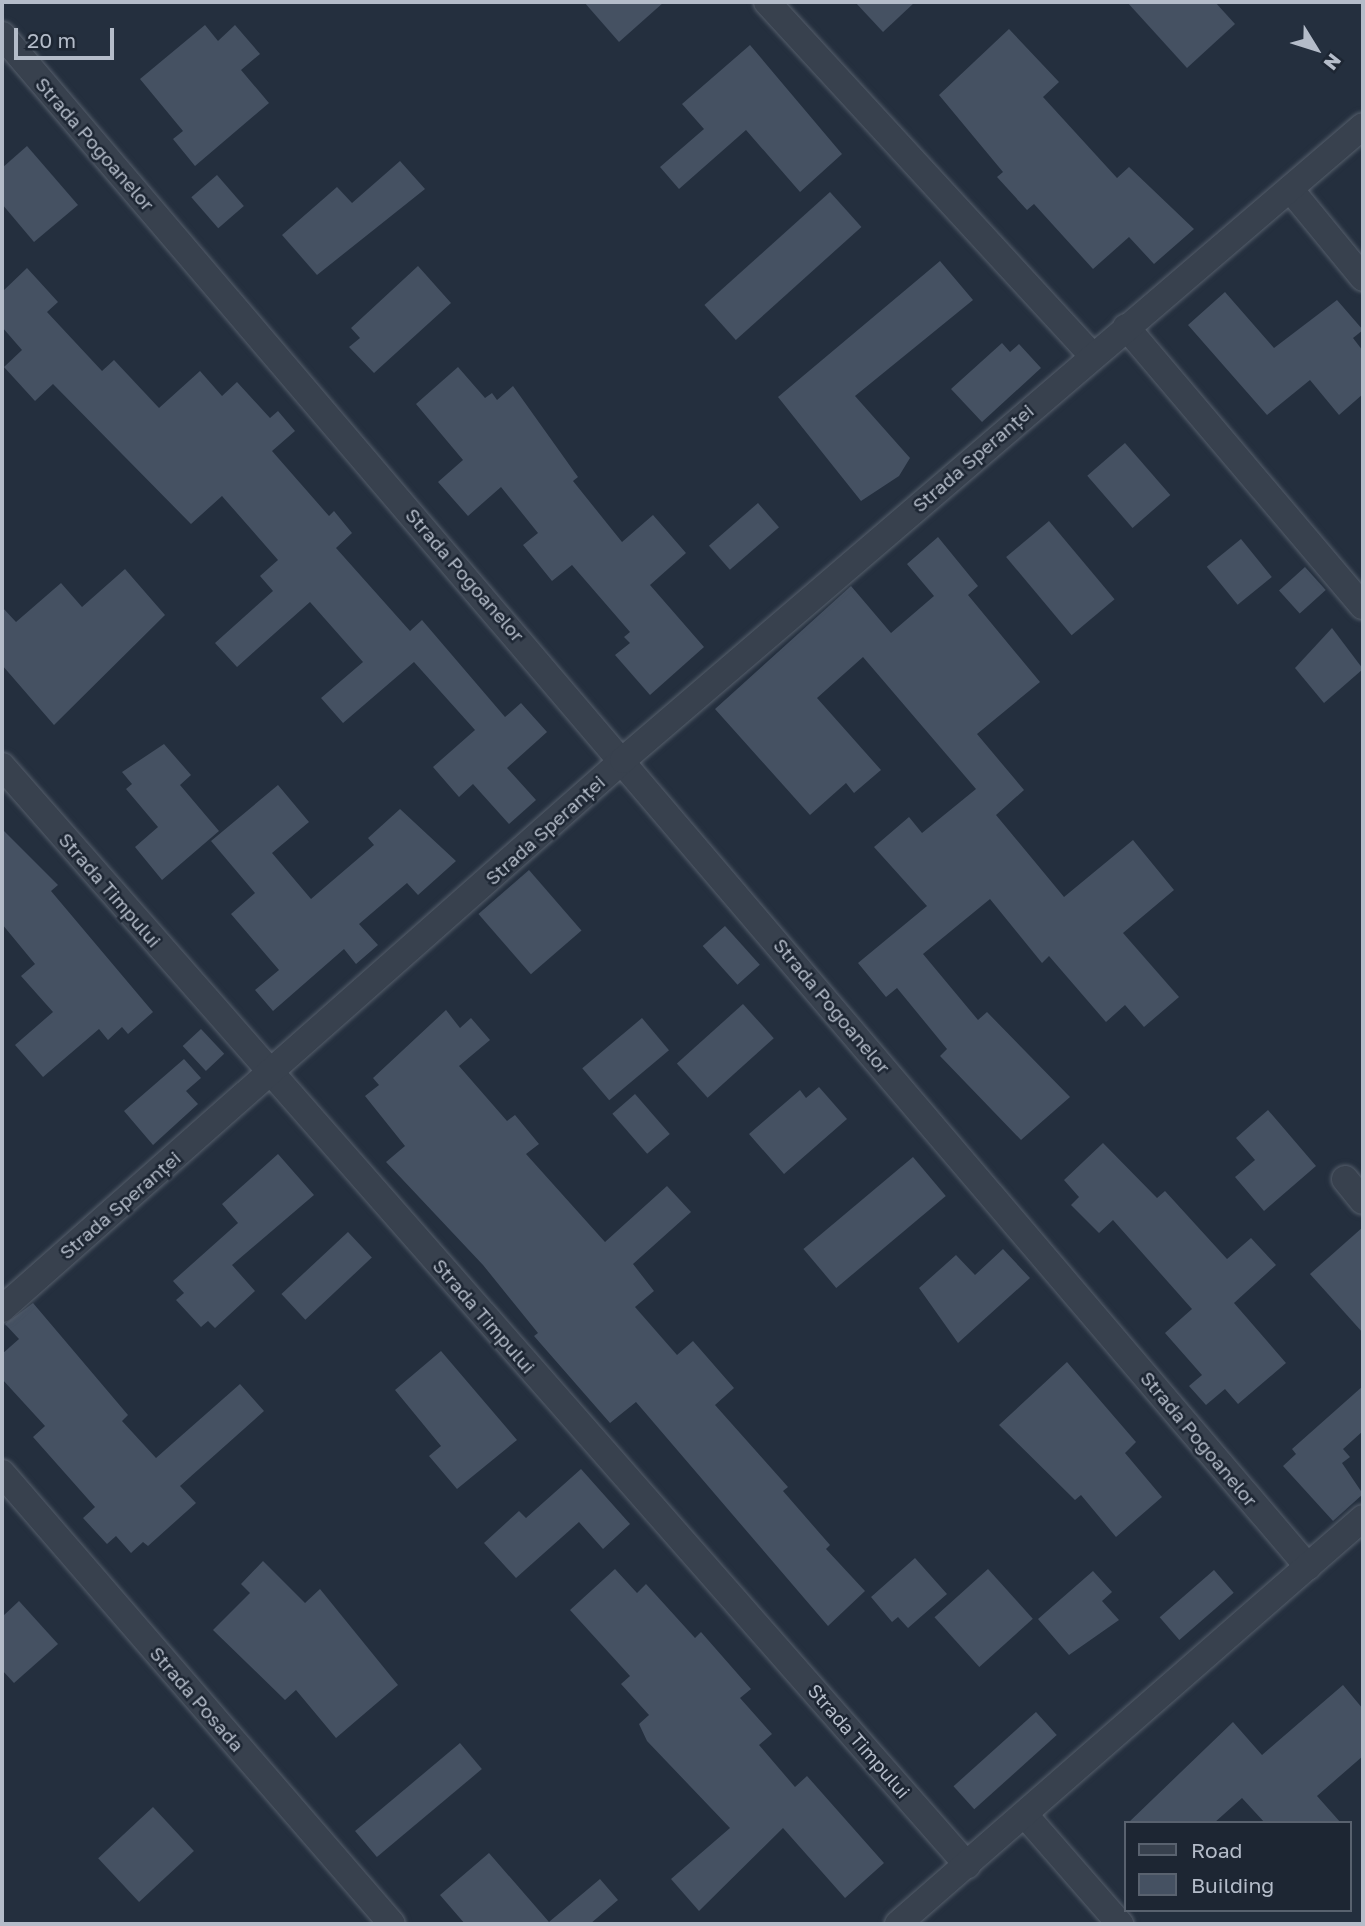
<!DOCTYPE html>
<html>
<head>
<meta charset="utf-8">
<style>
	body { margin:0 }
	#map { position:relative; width:1365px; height:1926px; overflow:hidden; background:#242f3e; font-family:"Golos Text",sans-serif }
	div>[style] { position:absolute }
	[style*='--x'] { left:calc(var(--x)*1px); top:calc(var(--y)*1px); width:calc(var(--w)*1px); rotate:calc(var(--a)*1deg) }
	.building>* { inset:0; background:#455162; transform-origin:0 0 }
	.roads { filter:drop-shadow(0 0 2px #565f6c) drop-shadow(0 0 2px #565f6c) }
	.minor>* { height:26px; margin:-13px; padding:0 13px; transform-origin:13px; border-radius:13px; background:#38414e }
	span { translate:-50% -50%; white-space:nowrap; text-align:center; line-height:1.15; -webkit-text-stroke:5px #1d2633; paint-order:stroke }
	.street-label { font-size:19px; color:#b4bcc9 }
	.frame { position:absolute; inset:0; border:4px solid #b4bcc9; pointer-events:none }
	.legend { position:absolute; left:1124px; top:1821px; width:228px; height:91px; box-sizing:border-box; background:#1d2633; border:2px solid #59626f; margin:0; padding:9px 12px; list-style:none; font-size:21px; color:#b4bcc9 }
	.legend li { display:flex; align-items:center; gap:14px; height:35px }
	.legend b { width:35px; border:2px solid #59626f }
	.north { position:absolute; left:1281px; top:14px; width:70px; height:70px; -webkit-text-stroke:5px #1d2633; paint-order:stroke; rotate:128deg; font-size:19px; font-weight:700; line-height:28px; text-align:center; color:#b4bcc9 }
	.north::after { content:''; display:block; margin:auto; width:24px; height:32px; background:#b4bcc9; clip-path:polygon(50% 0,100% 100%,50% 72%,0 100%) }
	.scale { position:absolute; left:14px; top:28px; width:100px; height:32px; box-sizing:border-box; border:4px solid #b4bcc9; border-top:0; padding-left:9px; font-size:21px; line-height:24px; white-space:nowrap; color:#b4bcc9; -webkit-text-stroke:5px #1d2633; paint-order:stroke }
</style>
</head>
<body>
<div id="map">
	<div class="building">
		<div style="clip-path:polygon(584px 2px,664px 2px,619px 42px)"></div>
		<div style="clip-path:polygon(855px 2px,915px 2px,883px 32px)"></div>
		<div style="clip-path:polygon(1127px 2px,1215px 2px,1235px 24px,1187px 68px)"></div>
		<div style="clip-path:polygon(205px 25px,218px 41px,235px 25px,260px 54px,241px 70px,269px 103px,195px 166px,173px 139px,183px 131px,140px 79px)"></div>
		<div style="clip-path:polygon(1009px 29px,1059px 82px,1043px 97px,1117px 178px,1129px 167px,1194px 229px,1154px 264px,1129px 237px,1093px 269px,1034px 204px,1027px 210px,997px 177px,1003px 172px,939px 95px)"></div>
		<div style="clip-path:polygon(750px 45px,842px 154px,800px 192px,746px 130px,679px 189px,660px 167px,704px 129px,682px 104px)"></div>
		<div style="clip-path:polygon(27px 146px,78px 205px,34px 242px,2px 204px,2px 168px)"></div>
		<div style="clip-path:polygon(400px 161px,425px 189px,317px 275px,282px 235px,337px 187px,352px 203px)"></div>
		<div style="left:217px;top:175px;width:41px;height:34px;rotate:49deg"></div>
		<div style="left:830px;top:192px;width:47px;height:169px;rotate:48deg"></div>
		<div style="clip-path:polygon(940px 261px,973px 300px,855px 396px,910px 458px,899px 476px,861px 501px,778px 397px)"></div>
		<div style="clip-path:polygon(418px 266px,451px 303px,374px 373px,349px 347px,360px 338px,351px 328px)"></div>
		<div style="clip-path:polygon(27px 268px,58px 302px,47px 312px,102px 371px,114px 360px,159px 408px,200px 371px,222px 396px,237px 382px,270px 418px,278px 411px,295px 431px,272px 451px,329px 516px,334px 511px,352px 533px,336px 548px,410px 631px,422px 620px,505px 717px,521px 703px,547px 732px,507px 768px,536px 800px,509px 824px,473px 784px,459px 797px,433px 767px,475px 730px,414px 662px,343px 723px,321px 698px,363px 662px,310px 602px,237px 667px,215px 643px,273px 591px,260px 576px,278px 560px,222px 496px,191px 524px,53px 384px,35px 401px,4px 367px,22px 350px,2px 327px,2px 292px)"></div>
		<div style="clip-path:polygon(1225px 292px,1274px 348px,1337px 300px,1363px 330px,1353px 338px,1363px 351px,1363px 394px,1339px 415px,1310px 380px,1267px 415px,1188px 325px)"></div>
		<div style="clip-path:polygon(1002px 343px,1010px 352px,1019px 344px,1041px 368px,982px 422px,951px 389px)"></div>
		<div style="clip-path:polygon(458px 367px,485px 398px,492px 393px,497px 400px,513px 386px,578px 477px,573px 481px,622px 542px,653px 515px,686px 553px,650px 585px,704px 647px,650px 695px,615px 655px,630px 643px,624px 637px,630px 632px,572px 565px,552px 581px,523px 545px,538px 533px,501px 487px,468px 516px,438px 482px,463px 460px,416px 404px)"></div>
		<div style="left:1125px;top:443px;width:69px;height:50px;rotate:49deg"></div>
		<div style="left:758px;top:503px;width:32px;height:65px;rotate:49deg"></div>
		<div style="left:1049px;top:521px;width:102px;height:56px;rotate:50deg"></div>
		<div style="clip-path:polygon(938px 537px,978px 586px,968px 595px,1040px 682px,977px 734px,1024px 790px,996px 815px,1064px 897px,1133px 840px,1174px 890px,1123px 933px,1179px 997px,1144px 1027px,1125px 1005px,1106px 1022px,1049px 956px,1042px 963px,990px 899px,923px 954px,978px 1020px,987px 1012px,1070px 1097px,1021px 1140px,940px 1056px,947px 1049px,897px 988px,886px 997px,858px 963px,927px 906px,874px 847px,909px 817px,922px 833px,976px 789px,863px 657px,817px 698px,881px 770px,854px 793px,846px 783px,810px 815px,715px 709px,851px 586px,891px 633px,934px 596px,907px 564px)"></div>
		<div style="left:1241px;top:539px;width:49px;height:44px;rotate:51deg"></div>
		<div style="left:1305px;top:567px;width:31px;height:35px;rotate:48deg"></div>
		<div style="clip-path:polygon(125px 569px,165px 615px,54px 725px,2px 665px,2px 607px,16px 622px,61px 583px,82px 607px)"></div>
		<div style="clip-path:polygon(1332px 628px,1363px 669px,1324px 703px,1295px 668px)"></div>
		<div style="clip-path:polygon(164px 744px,191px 775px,180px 785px,219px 831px,162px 880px,135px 847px,158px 827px,126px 789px,132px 784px,122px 772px)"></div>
		<div style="clip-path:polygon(278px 785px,309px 822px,272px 853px,311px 899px,374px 845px,368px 838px,400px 809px,456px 861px,418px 895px,407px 883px,359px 924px,378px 945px,356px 964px,344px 949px,273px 1011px,255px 990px,279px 970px,231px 914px,255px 893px,211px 841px)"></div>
		<div style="clip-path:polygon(2px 829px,58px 885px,51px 891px,153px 1012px,128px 1034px,122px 1027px,108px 1040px,99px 1029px,43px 1077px,15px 1045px,53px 1012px,21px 976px,35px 964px,2px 924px)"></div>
		<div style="left:529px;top:870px;width:80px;height:67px;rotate:49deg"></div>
		<div style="left:725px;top:926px;width:52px;height:30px;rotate:48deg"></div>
		<div style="left:743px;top:1004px;width:46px;height:89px;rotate:48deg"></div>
		<div style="clip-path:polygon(446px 1010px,460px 1028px,471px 1018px,490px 1040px,459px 1066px,507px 1121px,515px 1115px,539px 1144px,526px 1154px,605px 1242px,667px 1186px,691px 1212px,633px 1264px,654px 1291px,635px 1307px,677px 1355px,693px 1341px,734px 1388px,715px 1405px,788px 1487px,783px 1491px,830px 1545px,826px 1549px,865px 1591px,828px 1626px,636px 1402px,610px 1423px,534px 1336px,538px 1333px,483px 1265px,386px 1162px,405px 1146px,365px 1096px,379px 1085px,373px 1078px)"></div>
		<div style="left:642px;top:1018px;width:42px;height:78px;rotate:50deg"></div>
		<div style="left:201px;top:1029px;width:34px;height:25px;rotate:47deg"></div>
		<div style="clip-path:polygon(184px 1059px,201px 1078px,186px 1091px,198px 1104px,153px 1145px,124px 1111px)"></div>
		<div style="clip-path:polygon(819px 1087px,847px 1119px,784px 1174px,749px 1134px,800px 1090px,806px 1098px)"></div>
		<div style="left:635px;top:1094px;width:53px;height:30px;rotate:49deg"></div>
		<div style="clip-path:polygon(1268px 1110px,1316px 1166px,1264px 1211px,1235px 1177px,1255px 1160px,1236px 1138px)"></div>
		<div style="clip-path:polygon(1103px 1143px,1157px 1198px,1165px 1191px,1227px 1259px,1251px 1238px,1276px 1265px,1234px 1303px,1286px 1363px,1238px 1404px,1225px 1389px,1206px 1405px,1189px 1386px,1202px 1375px,1165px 1333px,1192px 1309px,1113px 1220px,1099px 1233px,1071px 1205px,1079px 1197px,1064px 1180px)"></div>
		<div style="clip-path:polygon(278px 1154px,314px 1195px,232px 1265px,255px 1291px,215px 1328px,208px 1321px,201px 1327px,176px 1300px,184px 1293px,173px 1281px,238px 1223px,222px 1204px)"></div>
		<div style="left:913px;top:1157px;width:51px;height:143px;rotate:50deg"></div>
		<div style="clip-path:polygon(1363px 1227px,1363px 1333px,1310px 1274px)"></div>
		<div style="left:348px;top:1232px;width:35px;height:91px;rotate:47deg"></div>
		<div style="clip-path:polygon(1003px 1249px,1030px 1278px,958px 1343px,919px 1288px,956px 1255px,975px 1275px)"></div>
		<div style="clip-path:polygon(33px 1303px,128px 1415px,122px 1421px,156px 1458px,240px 1384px,264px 1411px,180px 1486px,196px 1503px,148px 1546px,143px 1542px,131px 1553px,116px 1536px,107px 1544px,83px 1518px,95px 1507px,33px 1437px,45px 1426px,2px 1379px,2px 1354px,19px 1339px,5px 1324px)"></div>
		<div style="clip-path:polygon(441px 1351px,517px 1440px,457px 1489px,429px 1456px,441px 1446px,395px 1390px)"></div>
		<div style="clip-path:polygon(1067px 1362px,1136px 1442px,1125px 1453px,1162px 1497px,1116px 1537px,1081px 1495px,1075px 1500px,999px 1425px)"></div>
		<div style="clip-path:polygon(1363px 1386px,1363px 1431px,1343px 1449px,1350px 1457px,1342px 1463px,1363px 1494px,1333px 1521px,1283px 1466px,1296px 1454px,1292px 1449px)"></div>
		<div style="clip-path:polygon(581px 1469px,630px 1524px,603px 1549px,579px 1522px,516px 1578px,484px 1543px,519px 1511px,526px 1518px)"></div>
		<div style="clip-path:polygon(915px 1558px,947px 1594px,908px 1628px,898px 1617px,892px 1622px,871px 1597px)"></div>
		<div style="clip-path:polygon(263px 1561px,305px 1603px,320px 1589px,398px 1685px,336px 1738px,296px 1690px,285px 1700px,213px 1630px,250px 1593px,241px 1584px)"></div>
		<div style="clip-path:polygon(615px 1569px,637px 1593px,646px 1584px,695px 1638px,701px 1632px,751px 1689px,740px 1698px,772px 1734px,759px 1745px,795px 1787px,807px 1776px,884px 1863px,845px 1898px,783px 1828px,699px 1911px,671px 1879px,730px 1828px,647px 1741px,639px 1724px,649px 1715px,621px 1684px,630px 1676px,570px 1610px)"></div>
		<div style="left:988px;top:1569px;width:67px;height:72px;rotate:48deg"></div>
		<div style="left:1214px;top:1570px;width:30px;height:72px;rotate:49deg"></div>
		<div style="clip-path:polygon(1093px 1571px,1112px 1592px,1102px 1601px,1119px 1620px,1069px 1655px,1038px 1619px)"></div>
		<div style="clip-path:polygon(19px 1601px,58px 1644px,14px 1683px,2px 1670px,2px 1617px)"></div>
		<div style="clip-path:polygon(1343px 1685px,1363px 1709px,1363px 1756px,1317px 1796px,1341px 1823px,1265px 1823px,1242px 1798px,1214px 1823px,1128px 1823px,1233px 1722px,1262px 1755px)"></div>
		<div style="left:1036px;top:1712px;width:31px;height:111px;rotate:48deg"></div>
		<div style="left:460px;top:1743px;width:34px;height:137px;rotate:50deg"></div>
		<div style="left:153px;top:1807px;width:60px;height:75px;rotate:47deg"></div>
		<div style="clip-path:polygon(489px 1853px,549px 1922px,600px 1879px,618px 1900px,590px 1924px,465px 1924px,440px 1895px)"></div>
	</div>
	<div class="roads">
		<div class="minor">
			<div style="--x:767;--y:2;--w:481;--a:47.4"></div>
			<div style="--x:2;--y:35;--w:2013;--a:49.55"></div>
			<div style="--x:1290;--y:189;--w:115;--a:50.6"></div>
			<div style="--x:1126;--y:327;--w:366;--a:49.7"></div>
			<div style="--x:2;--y:766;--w:1463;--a:48.71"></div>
			<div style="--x:1345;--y:1179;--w:28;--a:51"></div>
			<div style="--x:2;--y:1309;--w:829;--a:-41.48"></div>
			<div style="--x:623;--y:760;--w:974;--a:-40.59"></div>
			<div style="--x:2;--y:1473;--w:596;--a:49.15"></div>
			<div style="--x:1025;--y:1815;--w:145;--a:48.9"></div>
			<div style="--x:898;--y:1924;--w:617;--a:-41.12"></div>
		</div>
	</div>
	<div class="street-label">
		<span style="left:95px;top:144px;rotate:49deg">Strada Pogoanelor</span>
		<span style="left:973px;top:458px;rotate:-41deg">Strada Speranței</span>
		<span style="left:465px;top:575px;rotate:49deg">Strada Pogoanelor</span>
		<span style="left:545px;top:830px;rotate:-42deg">Strada Speranței</span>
		<span style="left:110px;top:890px;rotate:49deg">Strada Timpului</span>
		<span style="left:832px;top:1006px;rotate:50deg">Strada Pogoanelor</span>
		<span style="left:120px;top:1205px;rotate:-41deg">Strada Speranței</span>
		<span style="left:484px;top:1316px;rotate:49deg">Strada Timpului</span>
		<span style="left:1199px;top:1439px;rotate:50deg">Strada Pogoanelor</span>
		<span style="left:197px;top:1699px;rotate:49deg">Strada Posada</span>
		<span style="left:859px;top:1741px;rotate:49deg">Strada Timpului</span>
	</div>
	<div class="frame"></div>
	<ul class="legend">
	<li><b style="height:9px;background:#38414e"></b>Road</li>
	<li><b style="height:19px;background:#455162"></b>Building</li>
	</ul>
	<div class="north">N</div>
	<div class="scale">20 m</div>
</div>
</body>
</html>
